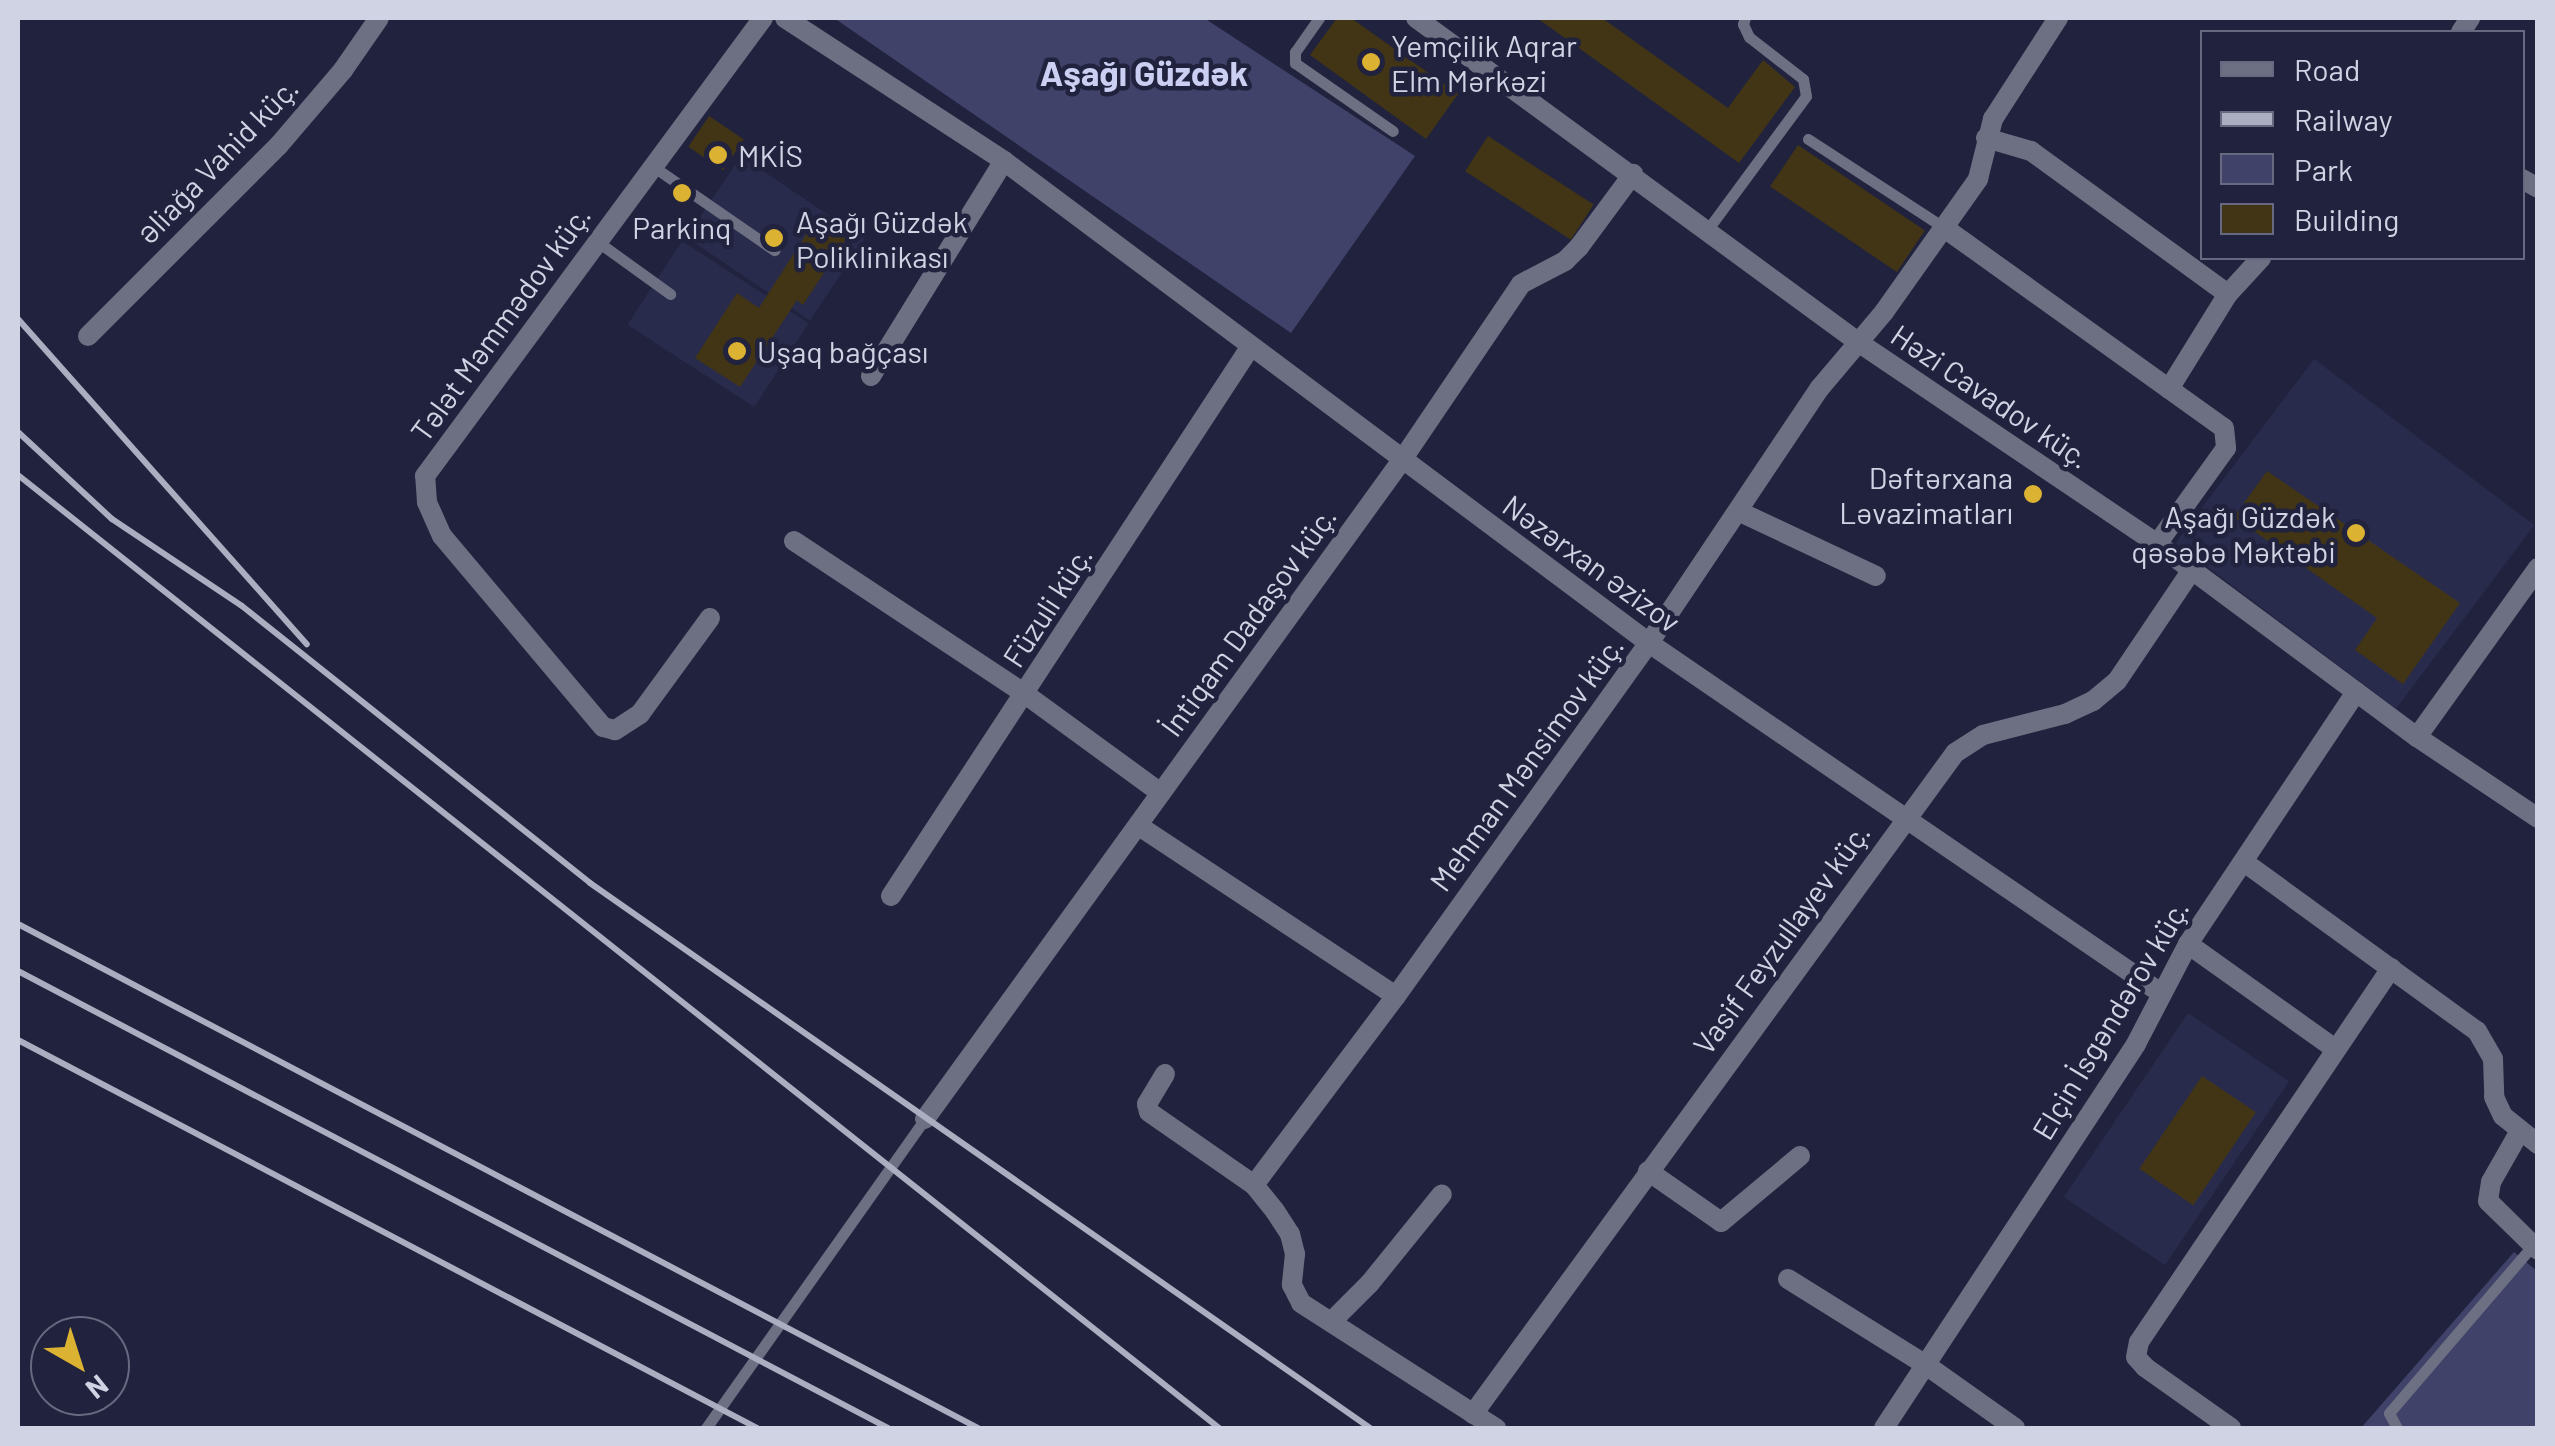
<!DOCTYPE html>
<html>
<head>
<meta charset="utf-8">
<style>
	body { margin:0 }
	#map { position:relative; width:2555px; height:1446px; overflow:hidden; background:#21223d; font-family:Barlow,sans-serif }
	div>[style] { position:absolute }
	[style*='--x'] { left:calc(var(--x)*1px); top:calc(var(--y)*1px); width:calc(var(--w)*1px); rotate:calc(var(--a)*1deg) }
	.built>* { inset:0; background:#292b4c; transform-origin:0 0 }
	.green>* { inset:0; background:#40426a }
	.building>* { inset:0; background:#413516; transform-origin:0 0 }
	.service>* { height:11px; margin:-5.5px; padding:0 5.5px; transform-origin:5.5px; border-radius:5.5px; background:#6d6f83 }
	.minor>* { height:20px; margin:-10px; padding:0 10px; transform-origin:10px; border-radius:10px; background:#6d6f83 }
	.rail>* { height:6px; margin:-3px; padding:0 3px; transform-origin:3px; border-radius:3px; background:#abaec1 }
	.dots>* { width:28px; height:28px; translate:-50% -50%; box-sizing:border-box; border:5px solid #21223d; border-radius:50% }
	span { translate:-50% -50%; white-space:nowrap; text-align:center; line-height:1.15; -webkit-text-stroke:9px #21223d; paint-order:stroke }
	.poi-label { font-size:30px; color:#d0d3e4 }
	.left { translate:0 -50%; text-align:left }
	.right { translate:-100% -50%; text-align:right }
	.street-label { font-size:30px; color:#d0d3e4 }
	.quarter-label { font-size:35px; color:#cbcff2; font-weight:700 }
	.frame { position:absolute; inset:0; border:20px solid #d0d3e4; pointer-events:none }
	.legend { position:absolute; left:2200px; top:30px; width:325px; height:230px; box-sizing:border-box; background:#21223d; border:2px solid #676980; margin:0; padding:12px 18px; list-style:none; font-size:30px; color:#d0d3e4 }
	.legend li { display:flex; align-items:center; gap:20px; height:50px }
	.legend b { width:50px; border:2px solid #676980 }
	.north { position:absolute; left:30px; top:1316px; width:100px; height:100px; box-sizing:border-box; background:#21223d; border:2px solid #676980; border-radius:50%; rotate:141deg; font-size:28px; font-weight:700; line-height:40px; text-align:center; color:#d0d3e4 }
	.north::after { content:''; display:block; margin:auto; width:35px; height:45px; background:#dcb233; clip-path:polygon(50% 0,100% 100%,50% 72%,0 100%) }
</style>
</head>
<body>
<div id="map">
	<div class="built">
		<div style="left:741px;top:156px;width:149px;height:98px;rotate:34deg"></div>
		<div style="left:682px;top:241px;width:151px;height:100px;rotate:33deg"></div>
		<div style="left:2314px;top:359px;width:276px;height:230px;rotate:37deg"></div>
		<div style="left:2188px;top:1013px;width:122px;height:222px;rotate:34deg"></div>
	</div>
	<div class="green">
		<div style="clip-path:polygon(834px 18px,1204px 18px,1415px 156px,1291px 333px)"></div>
		<div style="clip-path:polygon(2514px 1252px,2537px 1271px,2537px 1428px,2361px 1428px)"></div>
	</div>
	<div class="building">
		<div style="clip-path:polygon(1337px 18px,1351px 18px,1458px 94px,1426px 139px,1310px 55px)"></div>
		<div style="clip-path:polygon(1537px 18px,1602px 18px,1728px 108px,1763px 60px,1795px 87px,1739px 163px)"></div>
		<div style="left:709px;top:116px;width:42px;height:37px;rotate:34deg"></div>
		<div style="left:1488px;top:136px;width:126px;height:42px;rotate:33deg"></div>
		<div style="left:1798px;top:145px;width:153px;height:50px;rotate:34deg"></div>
		<div style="clip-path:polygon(816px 219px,846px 239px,803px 305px,797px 300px,740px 387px,695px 358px,737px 293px,759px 308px)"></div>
		<div style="clip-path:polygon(2267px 471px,2460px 603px,2403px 684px,2355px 650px,2377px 618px,2234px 517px)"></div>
		<div style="left:2202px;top:1076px;width:65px;height:112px;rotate:34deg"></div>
	</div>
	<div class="service">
		<div style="--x:1319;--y:18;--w:42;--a:125.2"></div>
		<div style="--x:1295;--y:52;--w:11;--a:90"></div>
		<div style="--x:1295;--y:63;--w:119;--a:34.8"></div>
		<div style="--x:1808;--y:139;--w:161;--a:33.1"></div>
		<div style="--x:651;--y:165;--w:150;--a:34.6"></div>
		<div style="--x:1708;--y:229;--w:165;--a:-53.6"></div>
		<div style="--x:1806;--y:96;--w:17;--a:-100"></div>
		<div style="--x:1803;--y:79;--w:68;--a:-142.1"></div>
		<div style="--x:1749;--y:37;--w:14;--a:-115"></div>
		<div style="--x:1743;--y:24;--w:6;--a:-72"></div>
		<div style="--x:598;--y:242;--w:89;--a:35.8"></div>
		<div style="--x:706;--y:1428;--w:379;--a:-54.7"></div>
		<div style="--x:2397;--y:1428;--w:17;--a:-118"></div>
		<div style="--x:2389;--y:1413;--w:220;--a:-49.4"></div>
	</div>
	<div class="minor">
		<div style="--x:785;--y:18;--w:262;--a:33.1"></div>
		<div style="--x:1004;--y:161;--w:805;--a:36.77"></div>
		<div style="--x:1649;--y:643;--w:620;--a:34.36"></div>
		<div style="--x:1416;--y:18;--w:548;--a:36.24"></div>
		<div style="--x:1858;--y:342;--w:361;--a:34"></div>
		<div style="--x:2157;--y:544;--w:324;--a:36.6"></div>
		<div style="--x:2417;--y:737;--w:146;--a:33.8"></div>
		<div style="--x:2461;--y:32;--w:17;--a:-57"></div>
		<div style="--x:1986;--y:138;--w:47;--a:16.1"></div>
		<div style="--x:2031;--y:151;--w:243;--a:36"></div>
		<div style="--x:2522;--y:179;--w:18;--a:29"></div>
		<div style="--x:1943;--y:227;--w:345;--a:35.6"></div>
		<div style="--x:2224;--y:428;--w:20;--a:84"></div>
		<div style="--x:2226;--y:448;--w:118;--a:125.7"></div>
		<div style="--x:88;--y:336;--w:270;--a:-45"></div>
		<div style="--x:279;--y:145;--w:99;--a:-49.5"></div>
		<div style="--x:343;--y:70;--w:63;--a:-55.3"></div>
		<div style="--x:871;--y:376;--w:253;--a:-58.3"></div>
		<div style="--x:2169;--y:389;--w:112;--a:-58.2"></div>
		<div style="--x:2228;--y:294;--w:49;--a:-47.5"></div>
		<div style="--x:1740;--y:512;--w:150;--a:25.2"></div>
		<div style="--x:794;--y:541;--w:277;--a:33.5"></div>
		<div style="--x:1025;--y:694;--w:168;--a:36.1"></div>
		<div style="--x:710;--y:618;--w:119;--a:126.1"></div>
		<div style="--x:640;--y:714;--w:30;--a:147"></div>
		<div style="--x:615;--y:730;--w:12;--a:-166"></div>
		<div style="--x:603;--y:727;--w:250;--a:-130.1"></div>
		<div style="--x:442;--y:536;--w:37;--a:-114"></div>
		<div style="--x:427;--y:502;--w:26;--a:-94"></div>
		<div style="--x:425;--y:476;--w:569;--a:-53.57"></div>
		<div style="--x:2417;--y:737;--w:208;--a:-54.4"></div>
		<div style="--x:1139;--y:826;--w:308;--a:33.5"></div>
		<div style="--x:2244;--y:862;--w:288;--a:36"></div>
		<div style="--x:2477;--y:1031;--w:32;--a:60"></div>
		<div style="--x:2493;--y:1059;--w:38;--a:88"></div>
		<div style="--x:2494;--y:1097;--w:21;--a:65"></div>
		<div style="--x:2503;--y:1116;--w:45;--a:38.7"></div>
		<div style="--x:891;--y:896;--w:657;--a:-56.79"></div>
		<div style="--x:2188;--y:944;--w:179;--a:35.5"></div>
		<div style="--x:1165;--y:1074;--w:35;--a:121"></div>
		<div style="--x:1147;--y:1104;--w:8;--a:76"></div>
		<div style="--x:1149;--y:1112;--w:128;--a:34.8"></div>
		<div style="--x:1254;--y:1185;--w:33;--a:51"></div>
		<div style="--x:1275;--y:1211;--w:27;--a:57"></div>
		<div style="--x:1290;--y:1234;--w:21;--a:76"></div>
		<div style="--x:1295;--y:1254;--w:31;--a:96"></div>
		<div style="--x:1292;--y:1285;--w:20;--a:63"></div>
		<div style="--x:1301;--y:1303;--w:232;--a:32.7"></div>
		<div style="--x:925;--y:1119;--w:814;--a:-54.1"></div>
		<div style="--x:1402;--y:460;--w:212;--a:-55.9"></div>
		<div style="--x:1521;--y:284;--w:50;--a:-27.6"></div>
		<div style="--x:1565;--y:261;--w:20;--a:-45"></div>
		<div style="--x:1579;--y:247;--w:91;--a:-53.5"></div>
		<div style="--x:2520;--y:1131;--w:59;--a:119.6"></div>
		<div style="--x:2491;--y:1182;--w:19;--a:99"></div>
		<div style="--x:2488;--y:1201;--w:70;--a:44.4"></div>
		<div style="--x:1648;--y:1171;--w:89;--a:34.9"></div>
		<div style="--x:1721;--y:1222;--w:103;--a:-39.9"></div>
		<div style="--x:1254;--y:1185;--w:236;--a:-53.1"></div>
		<div style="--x:1396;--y:996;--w:434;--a:-54.4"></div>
		<div style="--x:1649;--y:643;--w:306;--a:-56.2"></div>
		<div style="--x:1819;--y:389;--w:101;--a:-49.8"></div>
		<div style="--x:1884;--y:312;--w:163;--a:-54.7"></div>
		<div style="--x:1978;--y:179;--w:62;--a:-76"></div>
		<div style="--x:1993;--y:119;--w:120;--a:-57.2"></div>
		<div style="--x:1788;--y:1279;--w:163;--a:31.9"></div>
		<div style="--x:1926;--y:1365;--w:109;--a:35.3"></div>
		<div style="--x:1331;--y:1322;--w:55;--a:-45"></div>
		<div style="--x:1370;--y:1283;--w:114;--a:-51"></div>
		<div style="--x:1473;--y:1414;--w:818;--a:-53.9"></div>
		<div style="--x:1955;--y:753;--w:33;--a:-33"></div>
		<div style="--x:1983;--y:735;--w:85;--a:-14.4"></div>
		<div style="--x:2065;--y:714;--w:31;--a:-25"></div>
		<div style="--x:2093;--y:701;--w:31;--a:-40"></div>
		<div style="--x:2117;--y:681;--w:134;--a:-56"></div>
		<div style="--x:1884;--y:1428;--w:459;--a:-56.7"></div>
		<div style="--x:2136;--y:1044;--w:113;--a:-62.5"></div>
		<div style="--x:2188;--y:944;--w:303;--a:-56.3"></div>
		<div style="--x:2231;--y:1428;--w:105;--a:-144.7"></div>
		<div style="--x:2145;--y:1367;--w:13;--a:-132"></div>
		<div style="--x:2136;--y:1357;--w:15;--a:-79"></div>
		<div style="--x:2139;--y:1342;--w:451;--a:-56"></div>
	</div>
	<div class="rail">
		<div style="--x:18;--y:319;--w:435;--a:48.4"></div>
		<div style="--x:18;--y:432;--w:128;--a:42.8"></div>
		<div style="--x:112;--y:519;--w:156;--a:33.8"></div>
		<div style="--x:242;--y:606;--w:445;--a:38.5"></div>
		<div style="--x:590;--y:883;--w:952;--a:34.94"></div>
		<div style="--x:18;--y:475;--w:1533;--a:38.43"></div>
		<div style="--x:18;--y:924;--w:1084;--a:27.7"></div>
		<div style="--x:18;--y:971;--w:983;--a:27.71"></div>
		<div style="--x:18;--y:1040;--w:835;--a:27.7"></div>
	</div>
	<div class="dots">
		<div style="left:1371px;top:62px;background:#dcb233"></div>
		<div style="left:718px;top:155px;background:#dcb233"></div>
		<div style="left:682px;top:193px;background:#dcb233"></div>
		<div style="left:774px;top:238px;background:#dcb233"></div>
		<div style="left:737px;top:351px;background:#dcb233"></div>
		<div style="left:2033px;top:494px;background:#dcb233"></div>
		<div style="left:2356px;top:533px;background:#dcb233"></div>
	</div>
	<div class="poi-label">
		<span class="left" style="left:1391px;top:62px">Yemçilik Aqrar<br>Elm Mərkəzi</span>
		<span class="left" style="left:738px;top:155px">MKİS</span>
		<span class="left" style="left:796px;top:238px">Aşağı Güzdək<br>Poliklinikası</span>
		<span style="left:682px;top:227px">Parkinq</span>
		<span class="left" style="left:757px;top:351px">Uşaq bağçası</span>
		<span class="right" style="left:2013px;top:494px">Dəftərxana<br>Ləvazimatları</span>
		<span class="right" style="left:2336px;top:533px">Aşağı Güzdək<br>qəsəbə Məktəbi</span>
	</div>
	<div class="street-label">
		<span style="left:217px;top:160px;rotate:-46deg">Əliağa Vahid küç.</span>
		<span style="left:500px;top:323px;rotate:-54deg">Tələt Məmmədov küç.</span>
		<span style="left:1991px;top:396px;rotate:34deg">Həzi Cavadov küç.</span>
		<span style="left:1592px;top:563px;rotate:36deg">Nəzərxan Əzizov</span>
		<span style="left:1047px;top:606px;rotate:-57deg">Füzuli küç.</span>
		<span style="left:1248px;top:621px;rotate:-54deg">İntiqam Dadaşov küç.</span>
		<span style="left:1526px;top:763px;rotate:-54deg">Mehman Mənsimov küç.</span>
		<span style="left:1781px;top:938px;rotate:-54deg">Vasif Feyzullayev küç.</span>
		<span style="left:2110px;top:1019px;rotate:-59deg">Elçin İsgəndərov küç.</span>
	</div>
	<div class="quarter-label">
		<span style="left:1144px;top:72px">Aşağı Güzdək</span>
	</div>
	<div class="frame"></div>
	<ul class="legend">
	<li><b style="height:12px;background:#6d6f83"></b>Road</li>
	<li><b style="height:12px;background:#abaec1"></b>Railway</li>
	<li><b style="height:28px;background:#40426a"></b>Park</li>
	<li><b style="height:28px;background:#413516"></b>Building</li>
	</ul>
	<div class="north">N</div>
</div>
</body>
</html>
